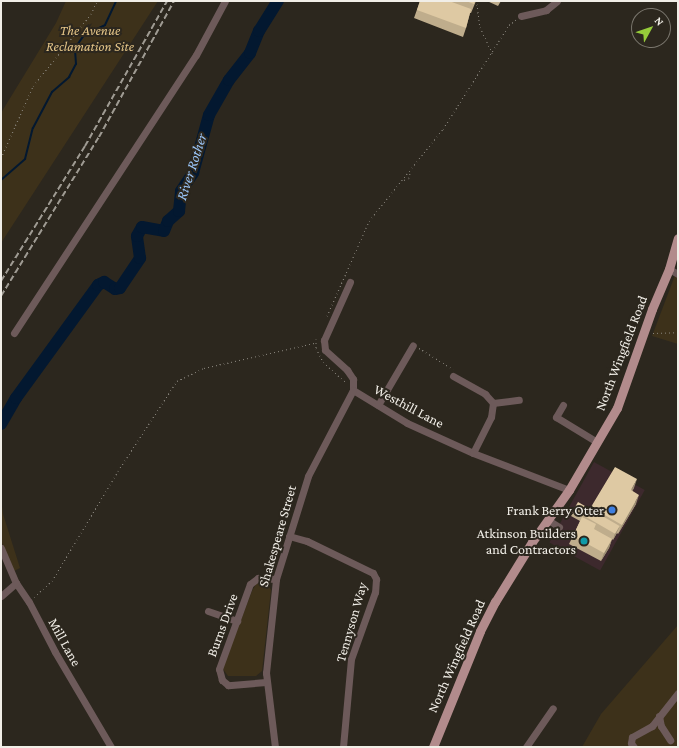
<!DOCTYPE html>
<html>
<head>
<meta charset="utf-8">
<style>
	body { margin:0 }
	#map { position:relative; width:679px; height:748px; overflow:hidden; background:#2c271e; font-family:"Crimson Pro",serif }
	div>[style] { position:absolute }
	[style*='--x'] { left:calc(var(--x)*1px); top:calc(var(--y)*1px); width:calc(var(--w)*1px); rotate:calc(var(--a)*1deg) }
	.commercial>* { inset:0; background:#3d292d; transform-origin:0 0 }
	.green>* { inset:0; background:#3d311a }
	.stream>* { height:2px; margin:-1px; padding:0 1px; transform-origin:1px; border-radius:1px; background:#031830 }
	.river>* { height:12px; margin:-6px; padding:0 6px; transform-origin:6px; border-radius:6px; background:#031830 }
	.path>* { height:1px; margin-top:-0.5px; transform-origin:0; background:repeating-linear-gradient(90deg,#8a867e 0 1px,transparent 0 4px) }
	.minor>* { height:7px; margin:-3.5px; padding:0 3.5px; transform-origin:3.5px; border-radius:3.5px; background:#6d5a5a }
	.major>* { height:9px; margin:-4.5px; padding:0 4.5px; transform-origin:4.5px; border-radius:4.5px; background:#b28b8c }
	.rail>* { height:2px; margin-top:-1px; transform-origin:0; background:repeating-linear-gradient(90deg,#9f9b93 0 6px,transparent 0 9px) }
	.wall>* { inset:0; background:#bfad8c }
	.shaded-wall>* { inset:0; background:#9b8d72 }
	.building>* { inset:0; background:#dec9a3; transform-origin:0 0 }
	.dots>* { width:11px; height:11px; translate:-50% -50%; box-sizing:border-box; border:2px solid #2c271e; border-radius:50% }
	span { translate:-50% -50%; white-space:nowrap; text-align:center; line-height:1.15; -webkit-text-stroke:4px #2c271e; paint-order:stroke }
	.park-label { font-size:14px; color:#e3c487; font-style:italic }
	.street-label { font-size:14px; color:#f1eee7 }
	.poi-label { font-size:14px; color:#f1eee7 }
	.right { translate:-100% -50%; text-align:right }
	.water-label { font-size:15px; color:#9ac5f8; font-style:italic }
	.frame { position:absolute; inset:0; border:2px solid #f1eee7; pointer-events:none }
	.north { position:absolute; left:631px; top:8px; width:40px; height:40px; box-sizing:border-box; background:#2c271e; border:1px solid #7b776e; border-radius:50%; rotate:50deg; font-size:11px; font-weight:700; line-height:16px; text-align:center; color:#f1eee7 }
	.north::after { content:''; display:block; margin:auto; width:14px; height:18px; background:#96cc3a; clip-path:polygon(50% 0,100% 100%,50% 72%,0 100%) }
</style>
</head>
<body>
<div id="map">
	<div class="commercial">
		<div style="left:594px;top:462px;width:58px;height:92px;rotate:29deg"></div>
	</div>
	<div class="green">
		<div style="clip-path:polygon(66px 1px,158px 1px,1px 243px,1px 113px,56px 23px)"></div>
		<div style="clip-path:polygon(677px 270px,678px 271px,678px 344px,652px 336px)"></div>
		<div style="clip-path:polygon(1px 498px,3px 514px,20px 568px,14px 571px,1px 541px)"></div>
		<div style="clip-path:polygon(266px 581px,271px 590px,262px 671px,256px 676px,228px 676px,223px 669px,224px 664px,252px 591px,256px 584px)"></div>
		<div style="clip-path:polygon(678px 625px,678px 747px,582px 747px,601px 714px)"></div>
	</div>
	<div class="stream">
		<div style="--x:1;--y:180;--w:32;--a:-41"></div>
		<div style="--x:25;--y:159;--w:32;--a:-76"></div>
		<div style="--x:33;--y:128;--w:41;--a:-62.2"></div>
		<div style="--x:52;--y:92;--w:23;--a:-41"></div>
		<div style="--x:69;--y:77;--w:15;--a:-62"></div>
		<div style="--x:76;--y:64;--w:16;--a:-94"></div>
		<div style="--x:75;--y:48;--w:16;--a:-55"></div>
		<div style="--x:84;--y:35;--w:23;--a:-25"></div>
		<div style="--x:105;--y:25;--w:26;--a:-65"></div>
	</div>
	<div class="river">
		<div style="--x:1;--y:424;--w:30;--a:-60"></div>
		<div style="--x:16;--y:398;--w:140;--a:-54"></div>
		<div style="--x:98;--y:285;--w:7;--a:-27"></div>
		<div style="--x:104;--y:282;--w:13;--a:32"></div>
		<div style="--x:115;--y:289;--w:5;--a:-11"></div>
		<div style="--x:120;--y:288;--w:36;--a:-56"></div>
		<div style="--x:140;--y:258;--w:22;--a:-98"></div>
		<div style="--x:137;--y:236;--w:10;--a:-61"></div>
		<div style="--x:142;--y:227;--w:22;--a:10"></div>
		<div style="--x:164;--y:231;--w:11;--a:-68"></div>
		<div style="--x:168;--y:221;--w:15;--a:-42"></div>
		<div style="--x:179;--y:211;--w:20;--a:-84"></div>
		<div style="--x:181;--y:191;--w:22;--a:-56"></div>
		<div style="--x:193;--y:173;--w:60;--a:-74.6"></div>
		<div style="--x:209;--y:115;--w:40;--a:-60.3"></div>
		<div style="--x:229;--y:80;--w:34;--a:-52"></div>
		<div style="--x:250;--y:53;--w:24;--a:-68"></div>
		<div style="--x:259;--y:31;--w:36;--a:-58"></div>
	</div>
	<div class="path">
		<div style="--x:477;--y:4;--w:23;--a:83"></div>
		<div style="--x:480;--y:27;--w:29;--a:65"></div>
		<div style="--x:1;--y:158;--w:79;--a:-66"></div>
		<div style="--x:33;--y:86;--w:92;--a:-51.1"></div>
		<div style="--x:91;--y:14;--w:14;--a:-65"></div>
		<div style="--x:404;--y:180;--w:5;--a:-22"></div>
		<div style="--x:409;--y:178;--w:5;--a:-79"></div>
		<div style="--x:327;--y:316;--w:104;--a:-66.1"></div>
		<div style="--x:369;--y:221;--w:118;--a:-51.2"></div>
		<div style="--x:443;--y:129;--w:123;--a:-57.6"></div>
		<div style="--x:509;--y:25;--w:9;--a:-36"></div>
		<div style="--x:653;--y:333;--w:25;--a:-2"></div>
		<div style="--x:316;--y:339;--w:9;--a:90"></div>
		<div style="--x:316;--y:348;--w:16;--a:63"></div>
		<div style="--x:323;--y:362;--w:31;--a:42"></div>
		<div style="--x:419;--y:348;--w:40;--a:32"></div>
		<div style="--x:34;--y:597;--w:24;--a:-42"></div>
		<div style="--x:52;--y:581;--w:128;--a:-59"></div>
		<div style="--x:118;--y:471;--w:108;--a:-56.8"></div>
		<div style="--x:177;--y:381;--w:30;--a:-26"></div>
		<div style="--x:204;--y:368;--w:113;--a:-12.8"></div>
	</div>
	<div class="minor">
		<div style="--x:521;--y:16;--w:26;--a:-13"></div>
		<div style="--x:546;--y:10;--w:14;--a:-39"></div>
		<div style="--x:669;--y:269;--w:10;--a:29"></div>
		<div style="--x:350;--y:282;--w:64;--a:114.1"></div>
		<div style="--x:324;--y:340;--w:10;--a:84"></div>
		<div style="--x:325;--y:350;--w:30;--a:42"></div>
		<div style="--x:347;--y:370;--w:11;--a:56"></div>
		<div style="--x:353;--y:379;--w:11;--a:90"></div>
		<div style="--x:14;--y:333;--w:332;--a:-56.8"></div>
		<div style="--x:196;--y:55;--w:61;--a:-61.8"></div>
		<div style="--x:453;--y:376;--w:37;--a:29"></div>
		<div style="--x:485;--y:394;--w:12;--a:48"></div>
		<div style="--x:493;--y:403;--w:14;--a:98"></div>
		<div style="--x:491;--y:417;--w:40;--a:116.6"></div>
		<div style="--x:353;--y:390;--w:63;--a:31.4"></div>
		<div style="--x:407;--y:423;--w:72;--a:24.4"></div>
		<div style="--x:473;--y:453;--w:103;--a:21.1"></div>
		<div style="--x:493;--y:403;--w:26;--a:-7"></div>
		<div style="--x:378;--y:405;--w:69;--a:-59.7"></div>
		<div style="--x:563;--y:405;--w:14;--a:120"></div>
		<div style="--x:556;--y:417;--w:48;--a:31.4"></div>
		<div style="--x:548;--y:520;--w:13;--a:32"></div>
		<div style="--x:289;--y:536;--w:19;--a:16"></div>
		<div style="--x:307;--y:541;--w:73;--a:25.9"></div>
		<div style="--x:373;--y:573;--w:7;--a:63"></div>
		<div style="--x:376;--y:579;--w:13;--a:94"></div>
		<div style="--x:375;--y:592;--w:71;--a:109.7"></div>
		<div style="--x:351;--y:659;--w:88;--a:95.2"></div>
		<div style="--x:1;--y:548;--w:38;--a:67"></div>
		<div style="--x:16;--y:583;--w:23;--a:56"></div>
		<div style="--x:29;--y:602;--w:56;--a:62.5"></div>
		<div style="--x:55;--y:652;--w:110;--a:59.5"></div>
		<div style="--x:1;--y:596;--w:20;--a:-41"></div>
		<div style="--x:208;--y:611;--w:31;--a:19"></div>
		<div style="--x:266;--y:682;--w:38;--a:175"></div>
		<div style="--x:228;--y:685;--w:8;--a:-140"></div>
		<div style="--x:222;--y:680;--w:11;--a:-105"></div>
		<div style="--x:219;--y:669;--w:90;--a:-70"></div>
		<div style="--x:250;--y:584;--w:10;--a:-37"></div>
		<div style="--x:258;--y:578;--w:18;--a:3"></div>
		<div style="--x:659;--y:716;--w:10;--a:79"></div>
		<div style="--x:661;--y:726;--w:17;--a:57"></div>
		<div style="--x:275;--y:747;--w:75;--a:-96.9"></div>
		<div style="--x:266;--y:673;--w:95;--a:-83.9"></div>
		<div style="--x:276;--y:579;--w:108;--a:-72.7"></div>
		<div style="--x:308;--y:476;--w:97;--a:-62.4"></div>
		<div style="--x:526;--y:747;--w:47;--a:-55.3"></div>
		<div style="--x:634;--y:747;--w:5;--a:-127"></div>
		<div style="--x:631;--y:743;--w:6;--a:-81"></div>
		<div style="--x:632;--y:737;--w:23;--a:-29"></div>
		<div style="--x:652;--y:726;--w:42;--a:-51.8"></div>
	</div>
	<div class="major">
		<div style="--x:433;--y:747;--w:125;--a:-67.9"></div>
		<div style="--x:480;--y:631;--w:33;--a:-63"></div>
		<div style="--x:495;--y:602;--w:70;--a:-58.3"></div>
		<div style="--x:532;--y:542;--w:64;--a:-54.6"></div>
		<div style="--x:569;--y:490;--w:95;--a:-59.7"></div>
		<div style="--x:617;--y:408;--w:105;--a:-70.5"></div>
		<div style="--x:652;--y:309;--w:43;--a:-67"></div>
		<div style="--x:669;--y:269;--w:32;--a:-74"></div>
	</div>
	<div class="rail">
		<div style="--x:1;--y:281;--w:159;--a:-58.1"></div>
		<div style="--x:85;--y:146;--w:167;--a:-60.5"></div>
		<div style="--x:1;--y:296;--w:187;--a:-58.4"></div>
		<div style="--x:99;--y:137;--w:155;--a:-61.1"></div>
	</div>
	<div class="wall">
		<div style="clip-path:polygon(420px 1px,476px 1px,471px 13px,470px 13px,466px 28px,463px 37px,414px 18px)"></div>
		<div style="clip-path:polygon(487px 1px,501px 1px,498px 6px)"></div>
		<div style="clip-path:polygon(634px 488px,632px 491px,636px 504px,618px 534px,617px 533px,613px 540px,612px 539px,609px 548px,601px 561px,569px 544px,573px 536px,580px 521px,571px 516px,574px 510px,590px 509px,591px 507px)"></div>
	</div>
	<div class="shaded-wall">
		<div style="clip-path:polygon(637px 479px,634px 488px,628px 499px,631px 490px)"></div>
		<div style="clip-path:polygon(639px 495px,636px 504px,618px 534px,622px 525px)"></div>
		<div style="clip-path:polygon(620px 526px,613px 540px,615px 533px)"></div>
		<div style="clip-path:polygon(612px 539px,609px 548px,601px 561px,604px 553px)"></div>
	</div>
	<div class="building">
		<div style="clip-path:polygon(420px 1px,449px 1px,471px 9px,466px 28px,417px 10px)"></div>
		<div style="clip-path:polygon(466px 1px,475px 1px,474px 4px)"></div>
		<div style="clip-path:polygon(615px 467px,637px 479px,631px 490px,639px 495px,622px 525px,591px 507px)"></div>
		<div style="left:578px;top:502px;width:48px;height:9px;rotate:30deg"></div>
		<div style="clip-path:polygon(582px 517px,596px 524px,594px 529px,612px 539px,604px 553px,573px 536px)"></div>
	</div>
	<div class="dots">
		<div style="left:612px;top:510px;background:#3f7fe0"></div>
		<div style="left:584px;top:541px;background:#0f9aa8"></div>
	</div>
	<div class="park-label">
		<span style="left:90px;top:38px">The Avenue<br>Reclamation Site</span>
	</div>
	<div class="street-label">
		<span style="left:621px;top:353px;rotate:-69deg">North Wingfield Road</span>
		<span style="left:409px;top:406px;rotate:28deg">Westhill Lane</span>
		<span style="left:277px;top:536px;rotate:-74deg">Shakespeare Street</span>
		<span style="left:351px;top:622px;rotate:-74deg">Tennyson Way</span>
		<span style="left:222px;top:625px;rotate:-70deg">Burns Drive</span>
		<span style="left:65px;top:642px;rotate:61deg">Mill Lane</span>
		<span style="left:456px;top:656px;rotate:-66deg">North Wingfield Road</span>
	</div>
	<div class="poi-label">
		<span class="right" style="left:604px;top:510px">Frank Berry Otter</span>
		<span class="right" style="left:576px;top:541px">Atkinson Builders<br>and Contractors</span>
	</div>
	<div class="water-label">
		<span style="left:192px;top:167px;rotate:-72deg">River Rother</span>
	</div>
	<div class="frame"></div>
	<div class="north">N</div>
</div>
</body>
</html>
